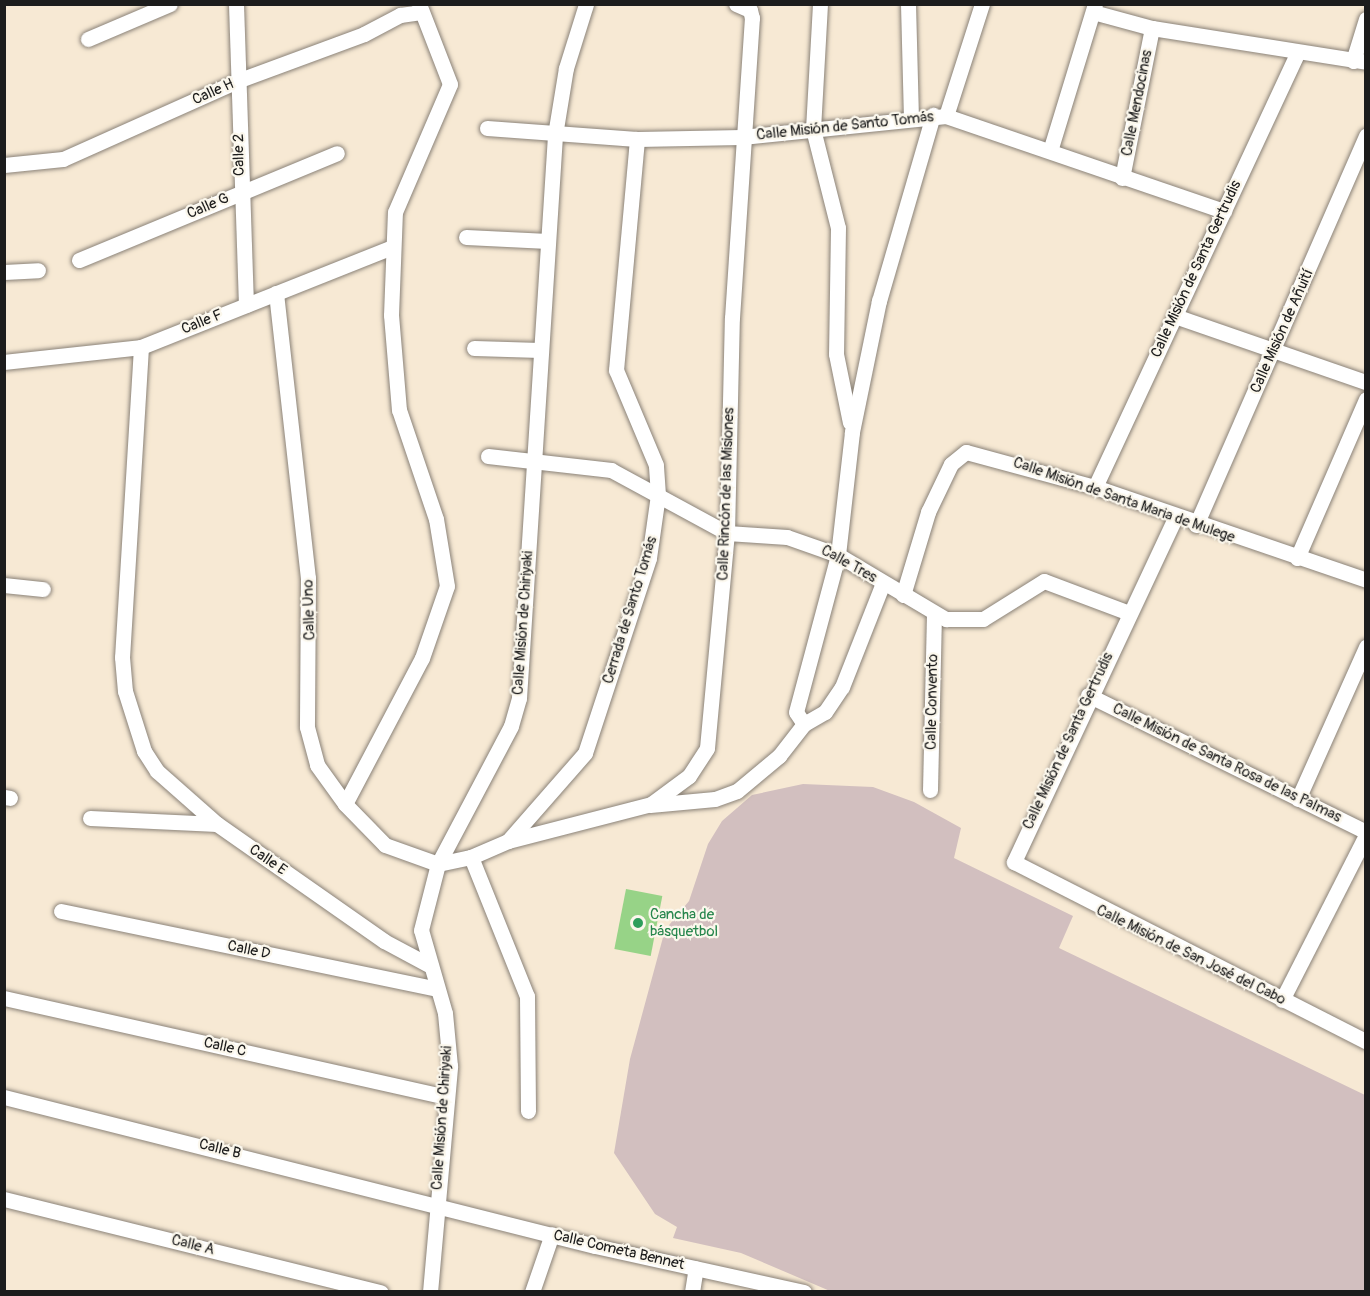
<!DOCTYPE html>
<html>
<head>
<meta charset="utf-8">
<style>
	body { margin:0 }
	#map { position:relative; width:1370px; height:1296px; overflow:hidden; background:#f7e9d4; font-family:Pangolin,sans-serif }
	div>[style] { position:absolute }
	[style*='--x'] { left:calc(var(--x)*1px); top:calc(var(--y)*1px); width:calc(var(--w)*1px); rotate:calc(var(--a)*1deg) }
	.industrial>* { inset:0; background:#d2bfbf }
	.green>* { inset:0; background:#97d387; transform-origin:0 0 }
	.roads { filter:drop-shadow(0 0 2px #8a8278) drop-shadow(0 0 2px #8a8278) }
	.minor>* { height:15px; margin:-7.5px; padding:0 7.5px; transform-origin:7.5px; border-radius:7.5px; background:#fff }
	.dots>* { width:16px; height:16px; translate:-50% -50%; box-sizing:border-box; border:3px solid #fbf7ec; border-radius:50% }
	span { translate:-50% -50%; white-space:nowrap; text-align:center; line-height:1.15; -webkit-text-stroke:4.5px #fbf7ec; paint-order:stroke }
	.street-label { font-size:15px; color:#1c1c1c }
	.leisure-label { font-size:15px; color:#27864d }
	.left { translate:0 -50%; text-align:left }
	.frame { position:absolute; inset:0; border:6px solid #1c1c1c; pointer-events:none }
</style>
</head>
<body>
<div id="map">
	<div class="industrial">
		<div style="clip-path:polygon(803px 784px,873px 787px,914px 802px,961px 828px,954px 858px,1073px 916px,1059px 948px,1365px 1095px,1365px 1291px,830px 1291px,741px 1253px,673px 1238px,677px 1227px,655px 1214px,614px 1153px,630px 1059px,665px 930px,689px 901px,708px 844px,722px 821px,752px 795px)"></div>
	</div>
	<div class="green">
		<div style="left:626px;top:889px;width:37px;height:61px;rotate:11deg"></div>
	</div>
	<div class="roads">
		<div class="minor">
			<div style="--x:236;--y:4;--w:301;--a:88.1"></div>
			<div style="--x:820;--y:4;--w:125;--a:93.2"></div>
			<div style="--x:813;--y:129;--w:102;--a:75.8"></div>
			<div style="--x:838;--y:228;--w:126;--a:90.9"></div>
			<div style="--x:836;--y:354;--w:70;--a:78.5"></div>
			<div style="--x:908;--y:4;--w:112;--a:88.5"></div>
			<div style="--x:1093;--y:12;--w:61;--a:15.2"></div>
			<div style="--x:1152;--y:28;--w:217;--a:9"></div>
			<div style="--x:88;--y:39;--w:89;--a:-23.1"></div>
			<div style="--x:1353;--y:61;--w:44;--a:-72.8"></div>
			<div style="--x:946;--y:116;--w:118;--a:-72.2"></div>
			<div style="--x:487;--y:128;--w:150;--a:4.2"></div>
			<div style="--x:637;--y:139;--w:105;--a:-1.1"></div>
			<div style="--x:742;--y:137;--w:205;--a:-5.9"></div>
			<div style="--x:946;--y:116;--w:294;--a:18.9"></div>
			<div style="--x:1050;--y:151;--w:154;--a:-73"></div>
			<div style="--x:4;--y:165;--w:59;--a:-5.8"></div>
			<div style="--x:63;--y:159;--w:191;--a:-24.1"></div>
			<div style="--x:237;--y:81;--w:135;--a:-20.3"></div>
			<div style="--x:364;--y:34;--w:41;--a:-27.8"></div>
			<div style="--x:400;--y:15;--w:21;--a:-8"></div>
			<div style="--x:1122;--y:178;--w:153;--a:-78.7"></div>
			<div style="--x:466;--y:237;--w:82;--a:2.8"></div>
			<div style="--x:79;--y:260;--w:279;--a:-22.5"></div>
			<div style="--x:4;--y:272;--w:34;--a:-3"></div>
			<div style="--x:276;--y:293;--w:287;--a:83.6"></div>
			<div style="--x:308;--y:578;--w:149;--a:90.4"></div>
			<div style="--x:307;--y:727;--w:39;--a:75"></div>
			<div style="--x:317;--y:765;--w:48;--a:54.3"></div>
			<div style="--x:345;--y:804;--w:57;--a:45.7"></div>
			<div style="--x:385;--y:845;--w:56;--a:19.7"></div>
			<div style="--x:438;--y:864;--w:34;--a:-12"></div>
			<div style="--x:471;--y:857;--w:40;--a:-23.4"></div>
			<div style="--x:508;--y:841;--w:117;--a:-48.8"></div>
			<div style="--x:585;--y:753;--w:205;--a:-71.8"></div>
			<div style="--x:649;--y:558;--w:64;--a:-81.9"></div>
			<div style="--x:658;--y:495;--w:30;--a:-94"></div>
			<div style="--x:656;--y:465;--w:103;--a:-112.8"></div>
			<div style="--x:616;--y:370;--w:232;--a:-84.8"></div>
			<div style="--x:1175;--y:316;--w:202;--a:19.1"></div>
			<div style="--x:141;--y:347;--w:311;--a:93.5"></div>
			<div style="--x:122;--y:657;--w:34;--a:85"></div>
			<div style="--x:125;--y:691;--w:63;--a:72.4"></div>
			<div style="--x:144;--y:751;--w:24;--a:57"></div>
			<div style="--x:157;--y:771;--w:80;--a:41.5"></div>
			<div style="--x:217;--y:824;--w:204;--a:35"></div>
			<div style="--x:384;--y:941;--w:49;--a:28.1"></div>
			<div style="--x:474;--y:348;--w:66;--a:1.7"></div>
			<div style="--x:4;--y:362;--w:138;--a:-6.2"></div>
			<div style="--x:141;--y:347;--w:270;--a:-21.7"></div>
			<div style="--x:488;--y:456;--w:124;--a:6.5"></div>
			<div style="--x:611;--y:470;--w:132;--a:28.5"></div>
			<div style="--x:727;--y:533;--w:60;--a:3.8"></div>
			<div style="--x:787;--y:537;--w:54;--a:19.4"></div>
			<div style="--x:838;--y:555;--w:126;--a:30.7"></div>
			<div style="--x:946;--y:619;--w:37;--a:0"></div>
			<div style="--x:983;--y:619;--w:72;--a:-31.9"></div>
			<div style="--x:1044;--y:581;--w:91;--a:20.6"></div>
			<div style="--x:1095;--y:487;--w:480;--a:-65"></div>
			<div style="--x:1175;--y:518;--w:380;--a:115.1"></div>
			<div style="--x:1014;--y:862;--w:395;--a:27"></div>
			<div style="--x:1196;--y:525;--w:425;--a:-66.4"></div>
			<div style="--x:1297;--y:558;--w:173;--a:-66.5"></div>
			<div style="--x:4;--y:585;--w:39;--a:6"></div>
			<div style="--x:903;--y:595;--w:87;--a:-73.2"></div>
			<div style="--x:928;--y:512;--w:53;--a:-64.4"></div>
			<div style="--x:951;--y:464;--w:19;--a:-39"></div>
			<div style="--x:966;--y:452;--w:134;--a:15.2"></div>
			<div style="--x:1095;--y:487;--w:287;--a:18.9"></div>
			<div style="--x:1088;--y:695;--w:310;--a:26.2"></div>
			<div style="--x:804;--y:724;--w:14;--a:-124"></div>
			<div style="--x:796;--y:712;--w:163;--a:-75"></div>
			<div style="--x:838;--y:555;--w:124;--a:-83.5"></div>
			<div style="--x:852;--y:432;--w:134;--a:-78.4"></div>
			<div style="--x:879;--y:301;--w:194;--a:-73.8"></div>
			<div style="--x:930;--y:790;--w:177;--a:-88.7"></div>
			<div style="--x:4;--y:797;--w:6;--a:9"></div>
			<div style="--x:1298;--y:799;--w:167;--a:-65.9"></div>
			<div style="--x:345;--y:804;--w:165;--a:-62.2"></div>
			<div style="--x:422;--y:658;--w:76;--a:-70.9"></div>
			<div style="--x:447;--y:586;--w:68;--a:-99.3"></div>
			<div style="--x:436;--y:519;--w:115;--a:-108.7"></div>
			<div style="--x:399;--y:410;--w:95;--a:-94.8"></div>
			<div style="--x:391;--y:315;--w:103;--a:-87.8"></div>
			<div style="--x:395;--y:212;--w:139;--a:-66.7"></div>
			<div style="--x:450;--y:84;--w:86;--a:-111.2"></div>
			<div style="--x:650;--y:805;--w:65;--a:-5.3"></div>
			<div style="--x:715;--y:799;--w:23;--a:-20"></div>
			<div style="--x:737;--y:791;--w:55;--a:-39.8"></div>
			<div style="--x:779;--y:756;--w:41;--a:-52"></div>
			<div style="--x:804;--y:724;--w:24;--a:-30"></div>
			<div style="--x:825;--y:712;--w:30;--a:-56"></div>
			<div style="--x:842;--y:687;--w:112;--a:-68.5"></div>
			<div style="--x:90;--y:818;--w:127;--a:2.7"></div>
			<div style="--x:508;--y:841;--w:148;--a:-14.5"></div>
			<div style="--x:651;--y:804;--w:47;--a:-36.4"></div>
			<div style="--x:689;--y:776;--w:33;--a:-57"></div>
			<div style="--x:707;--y:748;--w:216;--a:-84.7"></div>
			<div style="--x:727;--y:533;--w:215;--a:-88.7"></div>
			<div style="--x:732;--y:318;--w:301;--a:-86.2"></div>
			<div style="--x:752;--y:18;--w:8;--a:-104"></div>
			<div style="--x:750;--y:10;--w:15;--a:-157"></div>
			<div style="--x:471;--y:857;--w:150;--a:68.1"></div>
			<div style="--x:527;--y:996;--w:115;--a:89.5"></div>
			<div style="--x:61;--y:911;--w:384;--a:11.7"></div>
			<div style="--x:4;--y:998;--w:453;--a:12.6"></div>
			<div style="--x:1282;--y:1000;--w:185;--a:-63"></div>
			<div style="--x:4;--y:1097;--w:609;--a:14.15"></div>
			<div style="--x:595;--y:1246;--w:214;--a:12.4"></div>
			<div style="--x:4;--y:1199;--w:388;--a:13.9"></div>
			<div style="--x:430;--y:1292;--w:227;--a:-84.9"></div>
			<div style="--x:450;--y:1066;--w:53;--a:-95.4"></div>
			<div style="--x:445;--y:1013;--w:86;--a:-106.1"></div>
			<div style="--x:421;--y:930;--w:68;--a:-75.6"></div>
			<div style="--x:438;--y:864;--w:156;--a:-62.1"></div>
			<div style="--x:511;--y:726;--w:29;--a:-74"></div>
			<div style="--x:519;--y:698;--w:564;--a:-86.34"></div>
			<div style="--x:555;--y:135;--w:68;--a:-80.7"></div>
			<div style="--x:566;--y:68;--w:67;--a:-72.6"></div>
			<div style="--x:532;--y:1292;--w:61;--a:-71"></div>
			<div style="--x:692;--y:1292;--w:24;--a:-81"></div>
		</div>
	</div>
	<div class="dots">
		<div style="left:638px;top:923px;background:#2e9e5b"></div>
	</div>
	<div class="street-label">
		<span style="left:213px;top:92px;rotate:-24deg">Calle H</span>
		<span style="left:1137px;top:103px;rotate:-79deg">Calle Mendocinas</span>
		<span style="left:845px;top:126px;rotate:-6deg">Calle Misión de Santo Tomás</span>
		<span style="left:239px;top:155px;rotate:-91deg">Calle 2</span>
		<span style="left:208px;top:206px;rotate:-23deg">Calle G</span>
		<span style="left:1196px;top:269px;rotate:-65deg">Calle Misión de Santa Gertrudis</span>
		<span style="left:202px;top:322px;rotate:-22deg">Calle F</span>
		<span style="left:1282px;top:331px;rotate:-66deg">Calle Misión de Añuití</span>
		<span style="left:726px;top:494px;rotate:-88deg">Calle Rincón de las Misiones</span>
		<span style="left:1124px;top:500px;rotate:19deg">Calle Misión de Santa Maria de Mulege</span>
		<span style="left:849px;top:564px;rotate:29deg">Calle Tres</span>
		<span style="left:309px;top:610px;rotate:-92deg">Calle Uno</span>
		<span style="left:630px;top:610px;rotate:-73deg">Cerrada de Santo Tomás</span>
		<span style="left:523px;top:623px;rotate:-86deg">Calle Misión de Chiriyaki</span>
		<span style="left:932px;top:702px;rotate:-89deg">Calle Convento</span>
		<span style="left:1068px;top:741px;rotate:-65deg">Calle Misión de Santa Gertrudis</span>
		<span style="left:1227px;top:763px;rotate:26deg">Calle Misión de Santa Rosa de las Palmas</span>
		<span style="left:268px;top:860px;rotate:35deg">Calle E</span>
		<span style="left:249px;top:950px;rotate:12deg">Calle D</span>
		<span style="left:1191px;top:955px;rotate:26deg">Calle Misión de San José del Cabo</span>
		<span style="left:225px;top:1047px;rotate:13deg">Calle C</span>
		<span style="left:442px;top:1118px;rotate:-86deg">Calle Misión de Chiriyaki</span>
		<span style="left:220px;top:1149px;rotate:14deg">Calle B</span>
		<span style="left:193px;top:1245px;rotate:14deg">Calle A</span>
		<span style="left:619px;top:1250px;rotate:13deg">Calle Cometa Bennet</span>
	</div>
	<div class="leisure-label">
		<span class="left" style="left:650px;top:923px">Cancha de<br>básquetbol</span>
	</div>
	<div class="frame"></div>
</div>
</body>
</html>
